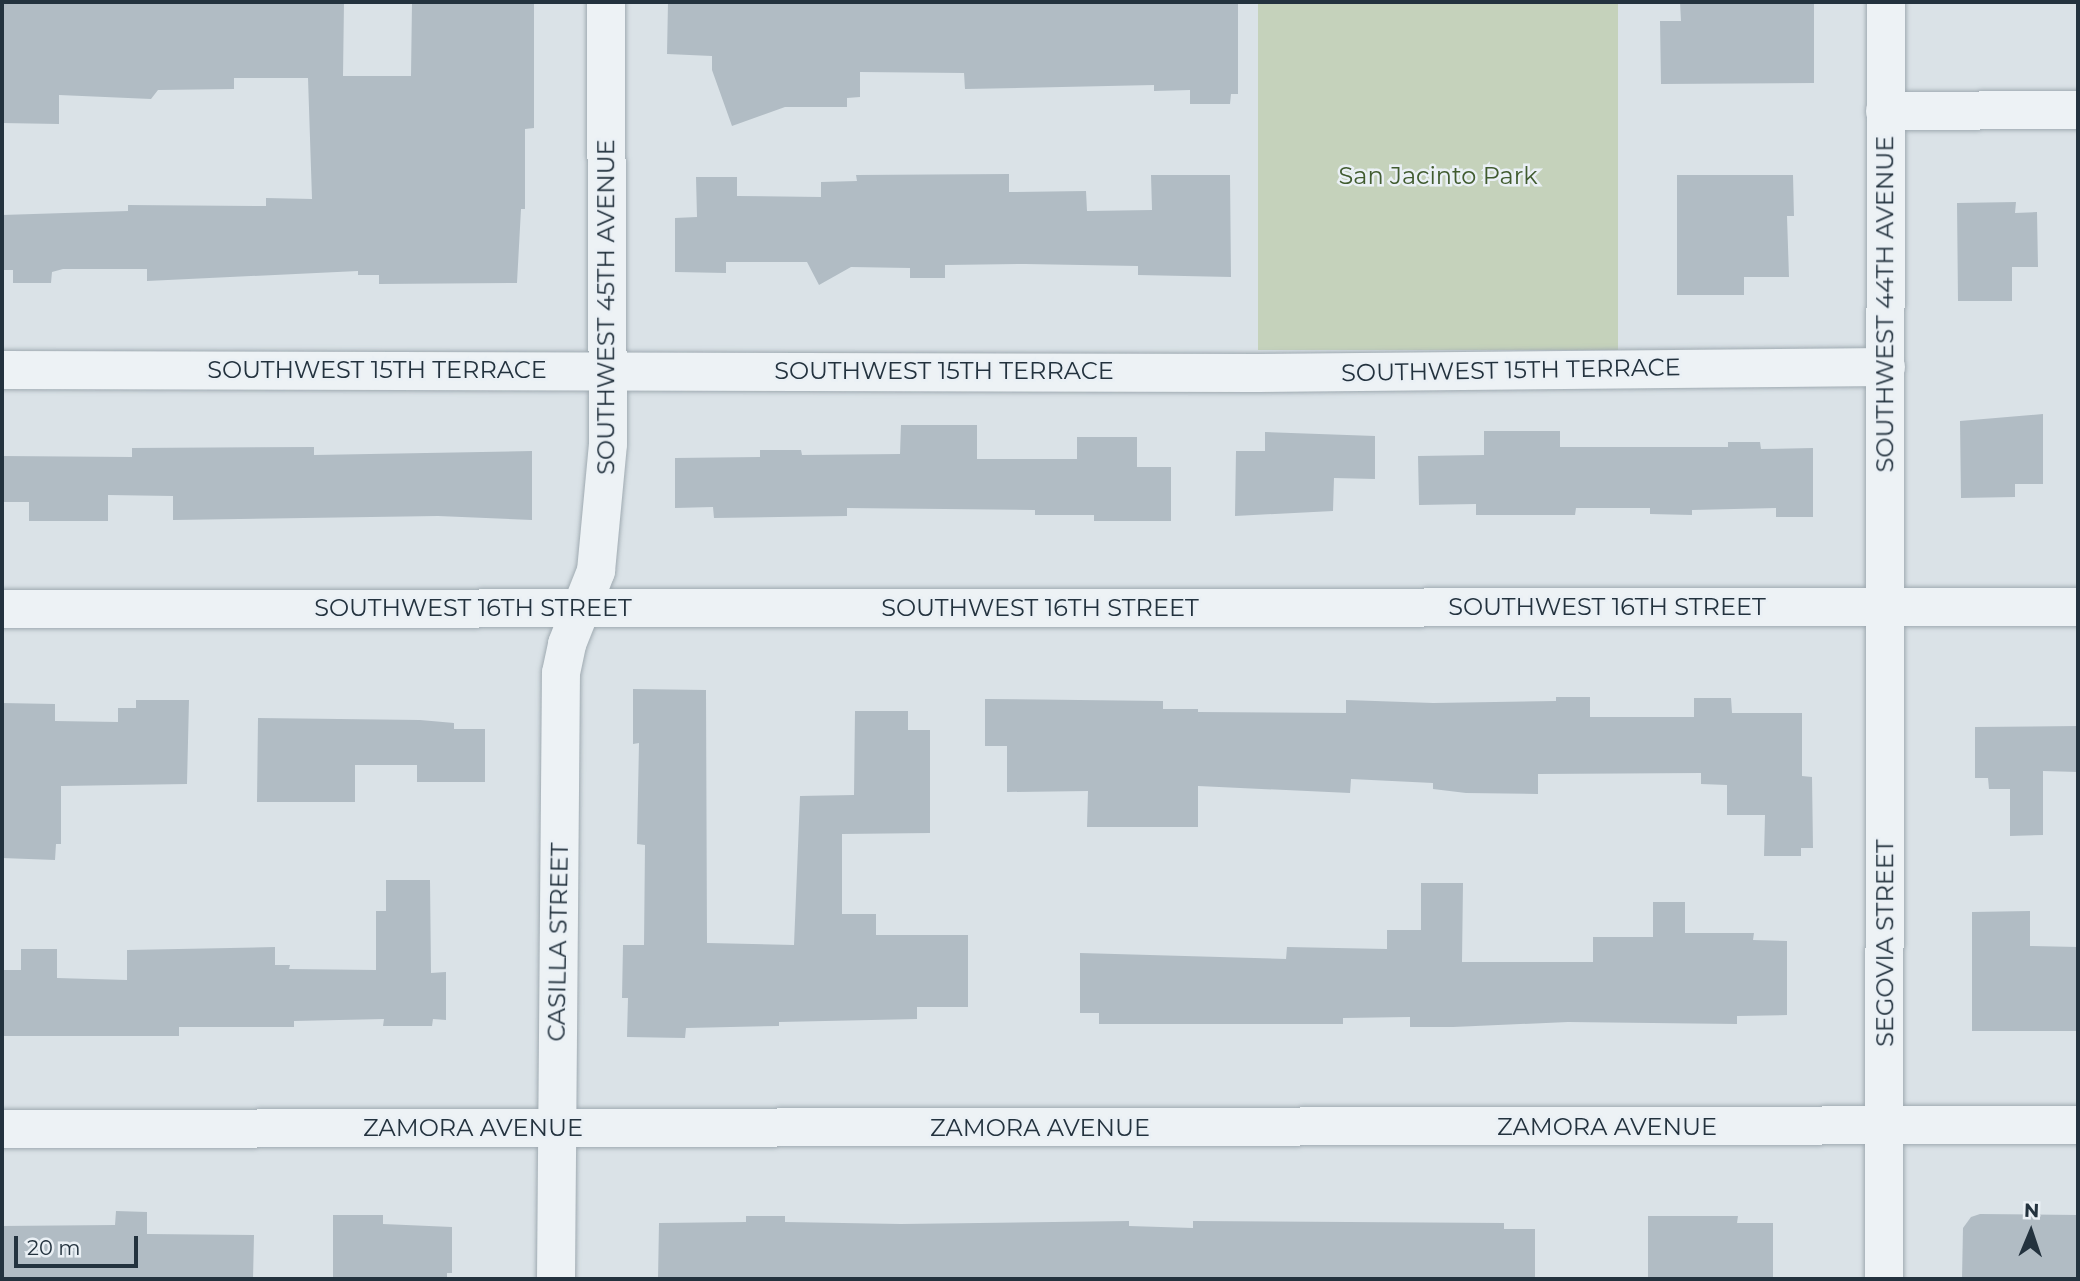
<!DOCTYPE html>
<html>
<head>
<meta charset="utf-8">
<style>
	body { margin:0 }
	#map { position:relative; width:2080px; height:1281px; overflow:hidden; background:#dae2e7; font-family:Montserrat,sans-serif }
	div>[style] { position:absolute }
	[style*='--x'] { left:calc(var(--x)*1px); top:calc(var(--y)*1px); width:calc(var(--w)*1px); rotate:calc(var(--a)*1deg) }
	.green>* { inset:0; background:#c5d2bb; transform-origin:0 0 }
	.building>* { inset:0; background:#b1bcc4 }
	.roads { filter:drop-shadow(0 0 2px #9faab1) drop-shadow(0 0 2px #9faab1) }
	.street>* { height:38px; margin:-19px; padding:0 19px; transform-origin:19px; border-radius:19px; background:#edf2f5 }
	span { translate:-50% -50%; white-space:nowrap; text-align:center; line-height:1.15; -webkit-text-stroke:5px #eaf0f5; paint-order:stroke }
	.park-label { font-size:24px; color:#405b2f }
	.street-label { font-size:24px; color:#23323e }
	.frame { position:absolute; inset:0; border:4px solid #23323e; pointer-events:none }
	.north { position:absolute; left:1996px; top:1197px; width:70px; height:70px; -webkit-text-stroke:5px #eaf0f5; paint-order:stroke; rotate:2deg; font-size:19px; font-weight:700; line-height:28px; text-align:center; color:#23323e }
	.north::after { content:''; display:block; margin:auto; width:24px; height:32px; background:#23323e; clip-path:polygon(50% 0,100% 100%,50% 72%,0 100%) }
	.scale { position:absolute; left:14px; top:1236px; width:124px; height:32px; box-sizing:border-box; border:4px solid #23323e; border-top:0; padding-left:9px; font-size:21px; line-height:24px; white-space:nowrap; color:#23323e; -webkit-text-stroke:5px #eaf0f5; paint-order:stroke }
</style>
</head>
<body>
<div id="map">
	<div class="green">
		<div style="left:1258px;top:2px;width:360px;height:348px"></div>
	</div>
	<div class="building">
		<div style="clip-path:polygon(2px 2px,344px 2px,343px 76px,411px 76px,412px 2px,534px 2px,534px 128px,525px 129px,525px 209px,521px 209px,517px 283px,379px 284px,379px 275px,358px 275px,358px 271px,147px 281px,147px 269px,63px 269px,52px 272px,51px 283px,13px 283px,13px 270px,2px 270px,2px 215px,128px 211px,128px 205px,266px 206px,266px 198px,312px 199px,308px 78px,234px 78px,234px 89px,158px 90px,151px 99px,59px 95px,59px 124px,2px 123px)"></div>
		<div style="clip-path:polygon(668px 2px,1238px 2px,1238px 94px,1231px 94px,1230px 104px,1190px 104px,1190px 90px,1154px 91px,1154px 85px,965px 89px,964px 73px,860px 72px,860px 97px,847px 98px,847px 107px,785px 107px,732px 126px,712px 70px,712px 56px,667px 54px)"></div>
		<div style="clip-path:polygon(1680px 2px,1814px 2px,1814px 83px,1661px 84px,1660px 21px,1681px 21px)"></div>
		<div style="clip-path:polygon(1009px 174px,1009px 192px,1086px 191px,1087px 211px,1152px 210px,1151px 175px,1230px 175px,1231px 277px,1138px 275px,1138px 266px,1025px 264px,945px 265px,945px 278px,910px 278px,910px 268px,851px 267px,819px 285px,807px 262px,726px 262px,726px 273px,675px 272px,675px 218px,697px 217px,696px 177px,737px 177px,737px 196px,821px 197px,821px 182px,857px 181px,856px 175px)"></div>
		<div style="clip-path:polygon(1677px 175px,1793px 175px,1794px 216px,1787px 216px,1789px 277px,1744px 277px,1744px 295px,1677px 295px)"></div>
		<div style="clip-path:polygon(2016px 202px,2015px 213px,2037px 212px,2038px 267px,2012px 267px,2012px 301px,1958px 301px,1957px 203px)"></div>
		<div style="clip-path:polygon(2043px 414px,2043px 484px,2015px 484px,2015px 497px,1961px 498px,1960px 421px)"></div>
		<div style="clip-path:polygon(901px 425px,977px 425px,977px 459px,1077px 459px,1077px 437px,1137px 437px,1137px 467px,1171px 467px,1171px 521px,1094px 521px,1094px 515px,1035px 515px,1035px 510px,847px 508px,847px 516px,714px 518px,713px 507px,675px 508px,675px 458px,760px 457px,760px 450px,801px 450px,802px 455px,900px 454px)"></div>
		<div style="clip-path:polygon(1484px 431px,1560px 431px,1560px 447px,1728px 447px,1728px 442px,1760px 442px,1761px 449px,1813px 448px,1813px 517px,1776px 517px,1776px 508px,1692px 510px,1692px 515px,1650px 514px,1650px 508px,1576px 508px,1575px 515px,1476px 515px,1476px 504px,1419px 505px,1418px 456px,1484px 455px)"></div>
		<div style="clip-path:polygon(1265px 432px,1375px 436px,1375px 479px,1334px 478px,1333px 511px,1235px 516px,1236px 451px,1265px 451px)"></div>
		<div style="clip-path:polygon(314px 447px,314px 455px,532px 451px,532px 520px,438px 516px,173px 520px,173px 496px,108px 495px,108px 521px,29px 521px,29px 502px,2px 502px,2px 456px,132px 457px,132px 448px)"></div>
		<div style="clip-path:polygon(633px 689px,706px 690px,707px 943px,794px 945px,800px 796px,854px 795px,855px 711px,908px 711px,908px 730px,930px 730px,930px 833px,842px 834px,842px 914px,876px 914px,876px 935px,968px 935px,968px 1007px,917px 1007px,917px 1019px,779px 1022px,779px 1026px,686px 1028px,685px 1038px,627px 1037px,628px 998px,622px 998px,623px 945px,644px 945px,645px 845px,637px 844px,639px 743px,633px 744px)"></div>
		<div style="clip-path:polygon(1556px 697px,1590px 697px,1590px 717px,1694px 717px,1694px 698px,1731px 698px,1732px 713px,1802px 713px,1802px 776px,1812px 777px,1813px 848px,1801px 848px,1801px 856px,1764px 856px,1765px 815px,1727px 815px,1727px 785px,1701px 784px,1701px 773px,1538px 774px,1538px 794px,1466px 793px,1433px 789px,1433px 783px,1351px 779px,1350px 793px,1198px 786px,1198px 827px,1087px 827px,1088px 791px,1007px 792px,1007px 746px,985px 746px,985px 699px,1163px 701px,1163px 709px,1198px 709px,1198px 712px,1346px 713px,1346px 700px,1433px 703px,1556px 701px)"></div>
		<div style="clip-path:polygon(136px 700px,189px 700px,187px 784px,61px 786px,61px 844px,56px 844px,55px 860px,2px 858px,2px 703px,55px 704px,55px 721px,118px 722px,118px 708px,136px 708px)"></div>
		<div style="clip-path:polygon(258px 718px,420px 720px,454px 723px,454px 729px,485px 729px,485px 782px,417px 782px,417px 765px,355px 765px,355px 802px,257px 802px)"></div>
		<div style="clip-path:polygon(2078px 726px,2078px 772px,2043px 771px,2043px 835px,2010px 836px,2010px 789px,1989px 789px,1988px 778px,1975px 778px,1975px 727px)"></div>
		<div style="clip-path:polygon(386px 880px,430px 880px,431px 973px,446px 972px,446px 1020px,433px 1019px,432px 1026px,383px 1026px,384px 1019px,294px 1021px,294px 1027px,179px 1027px,179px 1036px,2px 1036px,2px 970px,21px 970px,21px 949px,57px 949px,57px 978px,127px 980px,127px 950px,275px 947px,275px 965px,290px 965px,289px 969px,376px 970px,376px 911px,386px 911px)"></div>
		<div style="clip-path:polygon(1421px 883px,1463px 883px,1462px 962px,1593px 962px,1593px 937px,1653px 937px,1653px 902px,1685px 902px,1685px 933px,1754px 933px,1753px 940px,1787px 941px,1787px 1015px,1737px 1016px,1737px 1024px,1568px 1022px,1453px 1027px,1410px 1027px,1410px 1017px,1343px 1018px,1343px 1024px,1099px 1024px,1099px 1013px,1080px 1013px,1080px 953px,1286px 959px,1287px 947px,1387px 949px,1387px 930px,1421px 930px)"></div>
		<div style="clip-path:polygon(2030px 911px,2030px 946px,2078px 947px,2078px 1031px,1972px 1031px,1972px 912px)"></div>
		<div style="clip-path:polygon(116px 1211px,147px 1212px,147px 1234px,254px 1235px,253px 1279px,2px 1279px,2px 1226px,115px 1225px)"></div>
		<div style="clip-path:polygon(1980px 1214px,2078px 1215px,2078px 1279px,1962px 1279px,1963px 1228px,1971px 1217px)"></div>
		<div style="clip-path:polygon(333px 1215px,383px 1215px,383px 1224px,452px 1227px,452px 1273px,447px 1273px,447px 1279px,333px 1279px)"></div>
		<div style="clip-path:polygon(746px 1216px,785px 1216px,785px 1222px,901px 1224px,1129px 1221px,1129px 1226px,1193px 1228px,1193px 1221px,1504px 1223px,1504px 1229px,1535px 1229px,1535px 1279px,658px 1279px,659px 1223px,746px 1222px)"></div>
		<div style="clip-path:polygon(1648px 1216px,1738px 1216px,1737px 1223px,1773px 1223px,1773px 1279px,1648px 1277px)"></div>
	</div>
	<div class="roads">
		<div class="street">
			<div style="--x:1885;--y:111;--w:193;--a:-0.3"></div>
			<div style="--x:2;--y:370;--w:1256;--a:0.14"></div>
			<div style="--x:1258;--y:373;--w:628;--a:-0.55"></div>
			<div style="--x:2;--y:609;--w:2076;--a:-0.06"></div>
			<div style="--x:2;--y:1129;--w:2076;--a:-0.11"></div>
			<div style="--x:556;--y:1279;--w:606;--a:-89.53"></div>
			<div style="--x:561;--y:673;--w:30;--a:-78"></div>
			<div style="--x:567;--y:644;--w:79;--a:-68.3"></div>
			<div style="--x:596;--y:571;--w:128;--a:-84.6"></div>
			<div style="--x:608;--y:444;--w:442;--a:-90.3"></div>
			<div style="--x:1884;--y:1279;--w:1277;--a:-89.91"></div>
		</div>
	</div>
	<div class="park-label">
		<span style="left:1438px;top:176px">San Jacinto Park</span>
	</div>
	<div class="street-label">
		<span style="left:1885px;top:304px;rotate:-90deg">SOUTHWEST 44TH AVENUE</span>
		<span style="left:606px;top:307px;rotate:-90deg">SOUTHWEST 45TH AVENUE</span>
		<span style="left:377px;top:370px">SOUTHWEST 15TH TERRACE</span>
		<span style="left:1511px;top:370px;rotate:-1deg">SOUTHWEST 15TH TERRACE</span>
		<span style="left:944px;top:371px">SOUTHWEST 15TH TERRACE</span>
		<span style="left:1607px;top:607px">SOUTHWEST 16TH STREET</span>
		<span style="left:473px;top:608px">SOUTHWEST 16TH STREET</span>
		<span style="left:1040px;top:608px">SOUTHWEST 16TH STREET</span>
		<span style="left:558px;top:942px;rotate:-89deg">CASILLA STREET</span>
		<span style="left:1885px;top:943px;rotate:-90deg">SEGOVIA STREET</span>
		<span style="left:1607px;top:1127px">ZAMORA AVENUE</span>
		<span style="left:473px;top:1128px">ZAMORA AVENUE</span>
		<span style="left:1040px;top:1128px">ZAMORA AVENUE</span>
	</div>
	<div class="frame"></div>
	<div class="north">N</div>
	<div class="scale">20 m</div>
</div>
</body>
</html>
